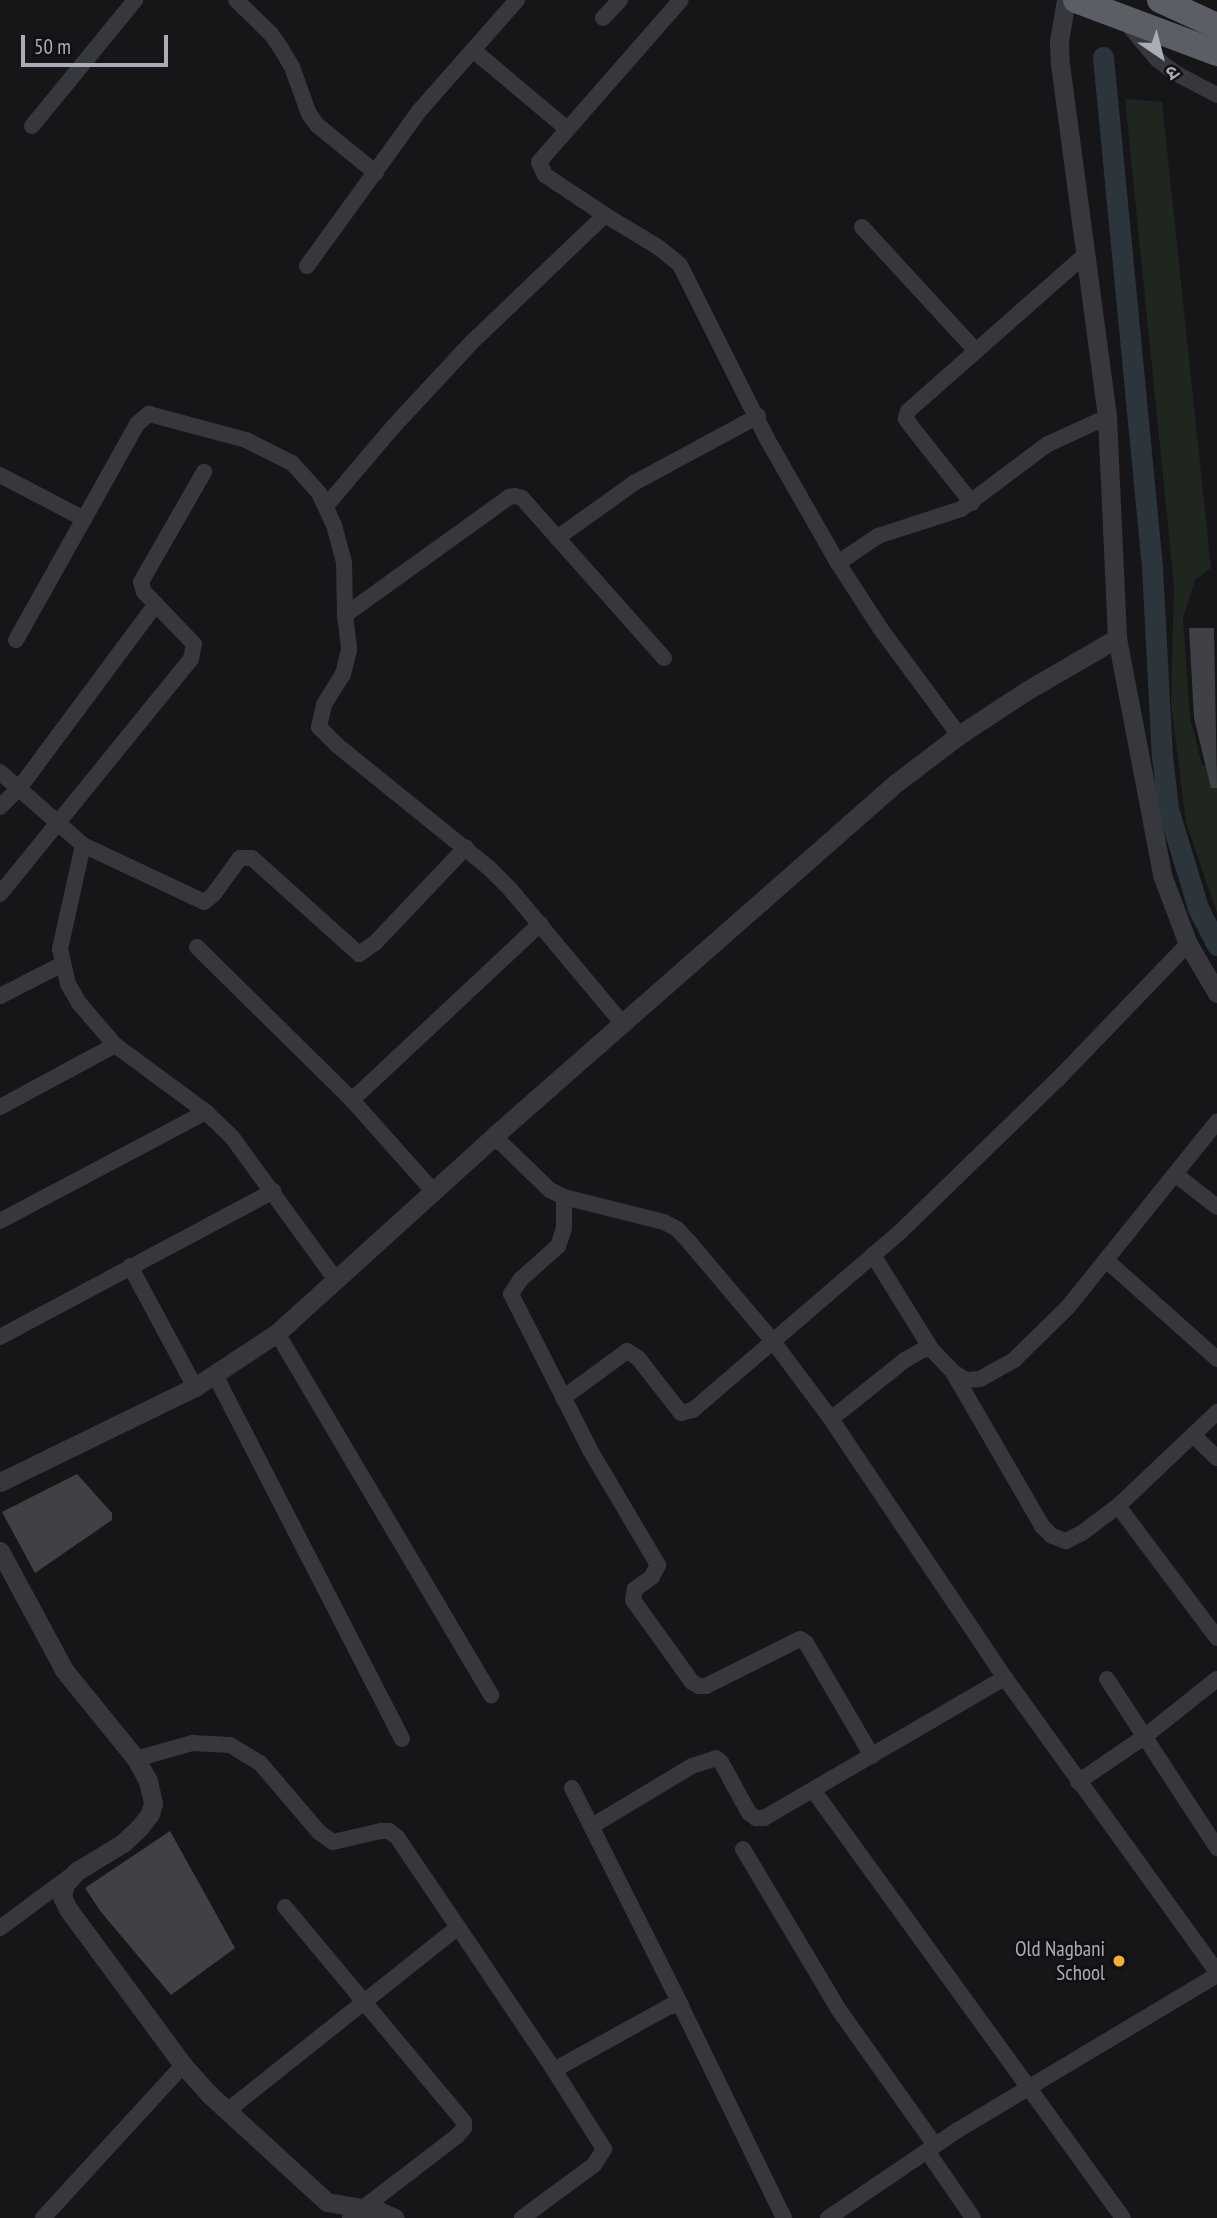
<!DOCTYPE html>
<html>
<head>
<meta charset="utf-8">
<style>
	body { margin:0 }
	#map { position:relative; width:1217px; height:2218px; overflow:hidden; background:#161618; font-family:"PT Sans Narrow","Noto Sans Devanagari",sans-serif }
	div>[style] { position:absolute }
	[style*='--x'] { left:calc(var(--x)*1px); top:calc(var(--y)*1px); width:calc(var(--w)*1px); rotate:calc(var(--a)*1deg) }
	.green>* { inset:0; background:#1e261f }
	.canal>* { height:21px; margin:-10.5px; padding:0 10.5px; transform-origin:10.5px; border-radius:10.5px; background:#2c353c }
	.building>* { inset:0; background:#404145 }
	.minor>* { height:16px; margin:-8px; padding:0 8px; transform-origin:8px; border-radius:8px; background:#37383d }
	.tertiary>* { height:19px; margin:-9.5px; padding:0 9.5px; transform-origin:9.5px; border-radius:9.5px; background:#37383d }
	.trunk>* { height:26px; margin:-13px; padding:0 13px; transform-origin:13px; border-radius:13px; background:#5b5e65 }
	.dots>* { width:19px; height:19px; translate:-50% -50%; box-sizing:border-box; border:4px solid #111113; border-radius:50% }
	span { translate:-50% -50%; white-space:nowrap; text-align:center; line-height:1.15; -webkit-text-stroke:5px #111113; paint-order:stroke }
	.poi-label { font-size:21px; color:#a8adb8 }
	.right { translate:-100% -50%; text-align:right }
	.north { position:absolute; left:1126px; top:21px; width:70px; height:70px; -webkit-text-stroke:5px #111113; paint-order:stroke; rotate:145deg; font-size:19px; font-weight:700; line-height:28px; text-align:center; color:#a8adb8 }
	.north::after { content:''; display:block; margin:auto; width:24px; height:32px; background:#a8adb8; clip-path:polygon(50% 0,100% 100%,50% 72%,0 100%) }
	.scale { position:absolute; left:21px; top:35px; width:147px; height:32px; box-sizing:border-box; border:4px solid #a8adb8; border-top:0; padding-left:9px; font-size:21px; line-height:24px; white-space:nowrap; color:#a8adb8; -webkit-text-stroke:5px #111113; paint-order:stroke }
</style>
</head>
<body>
<div id="map">
	<div class="green">
		<div style="clip-path:polygon(1125px 99px,1162px 102px,1211px 568px,1195px 580px,1183px 618px,1190px 718px,1202px 765px,1217px 766px,1217px 913px,1186px 822px,1171px 703px,1174px 585px)"></div>
	</div>
	<div class="canal">
		<div style="--x:1103;--y:57;--w:512;--a:84.51"></div>
		<div style="--x:1152;--y:567;--w:188;--a:87"></div>
		<div style="--x:1162;--y:755;--w:54;--a:83.7"></div>
		<div style="--x:1168;--y:809;--w:103;--a:73.1"></div>
		<div style="--x:1198;--y:908;--w:42;--a:62.8"></div>
	</div>
	<div class="building">
		<div style="clip-path:polygon(1189px 628px,1214px 628px,1217px 788px,1211px 788px,1194px 718px)"></div>
		<div style="clip-path:polygon(77px 1474px,112px 1513px,112px 1520px,35px 1573px,2px 1512px)"></div>
		<div style="clip-path:polygon(170px 1831px,235px 1948px,171px 1995px,101px 1912px,85px 1888px)"></div>
	</div>
	<div class="minor">
		<div style="--x:236;--y:0;--w:49;--a:44.2"></div>
		<div style="--x:271;--y:34;--w:16;--a:55"></div>
		<div style="--x:280;--y:47;--w:23;--a:59"></div>
		<div style="--x:292;--y:67;--w:50;--a:70.1"></div>
		<div style="--x:309;--y:114;--w:14;--a:54"></div>
		<div style="--x:317;--y:125;--w:76;--a:39.1"></div>
		<div style="--x:603;--y:18;--w:25;--a:-47"></div>
		<div style="--x:1125;--y:21;--w:50;--a:49.9"></div>
		<div style="--x:1157;--y:59;--w:23;--a:38"></div>
		<div style="--x:1175;--y:73;--w:47;--a:27.6"></div>
		<div style="--x:473;--y:50;--w:123;--a:40"></div>
		<div style="--x:32;--y:126;--w:163;--a:-50.7"></div>
		<div style="--x:605;--y:215;--w:62;--a:31.1"></div>
		<div style="--x:658;--y:247;--w:28;--a:39"></div>
		<div style="--x:680;--y:265;--w:192;--a:63.4"></div>
		<div style="--x:766;--y:437;--w:145;--a:60.3"></div>
		<div style="--x:838;--y:563;--w:77;--a:57.1"></div>
		<div style="--x:880;--y:628;--w:133;--a:53.6"></div>
		<div style="--x:862;--y:227;--w:167;--a:47.4"></div>
		<div style="--x:307;--y:266;--w:193;--a:-54.1"></div>
		<div style="--x:420;--y:110;--w:147;--a:-48.6"></div>
		<div style="--x:0;--y:475;--w:95;--a:27.6"></div>
		<div style="--x:84;--y:519;--w:109;--a:-60.8"></div>
		<div style="--x:137;--y:424;--w:16;--a:-40"></div>
		<div style="--x:149;--y:414;--w:100;--a:15"></div>
		<div style="--x:246;--y:440;--w:51;--a:26.6"></div>
		<div style="--x:292;--y:463;--w:40;--a:48"></div>
		<div style="--x:319;--y:493;--w:35;--a:65"></div>
		<div style="--x:334;--y:525;--w:38;--a:75"></div>
		<div style="--x:344;--y:562;--w:53;--a:88.9"></div>
		<div style="--x:345;--y:615;--w:35;--a:83"></div>
		<div style="--x:349;--y:650;--w:25;--a:104"></div>
		<div style="--x:343;--y:674;--w:36;--a:122"></div>
		<div style="--x:324;--y:705;--w:23;--a:103"></div>
		<div style="--x:319;--y:727;--w:27;--a:45"></div>
		<div style="--x:338;--y:746;--w:193;--a:38.9"></div>
		<div style="--x:488;--y:867;--w:31;--a:45"></div>
		<div style="--x:510;--y:889;--w:176;--a:50.1"></div>
		<div style="--x:972;--y:503;--w:98;--a:-128.4"></div>
		<div style="--x:911;--y:426;--w:9;--a:-126"></div>
		<div style="--x:906;--y:419;--w:8;--a:-76"></div>
		<div style="--x:908;--y:411;--w:237;--a:-41.4"></div>
		<div style="--x:326;--y:506;--w:104;--a:-49.7"></div>
		<div style="--x:393;--y:427;--w:115;--a:-47.1"></div>
		<div style="--x:471;--y:343;--w:185;--a:-43.7"></div>
		<div style="--x:605;--y:215;--w:72;--a:-146.3"></div>
		<div style="--x:545;--y:175;--w:14;--a:-115"></div>
		<div style="--x:539;--y:162;--w:215;--a:-48.8"></div>
		<div style="--x:557;--y:538;--w:95;--a:-35.5"></div>
		<div style="--x:634;--y:483;--w:141;--a:-28.4"></div>
		<div style="--x:838;--y:563;--w:48;--a:-34"></div>
		<div style="--x:878;--y:536;--w:87;--a:-18"></div>
		<div style="--x:961;--y:509;--w:109;--a:-36.8"></div>
		<div style="--x:1048;--y:444;--w:65;--a:-24.6"></div>
		<div style="--x:345;--y:615;--w:202;--a:-35.7"></div>
		<div style="--x:509;--y:497;--w:6;--a:-9"></div>
		<div style="--x:515;--y:496;--w:7;--a:16"></div>
		<div style="--x:522;--y:498;--w:214;--a:48.4"></div>
		<div style="--x:16;--y:640;--w:139;--a:-60.7"></div>
		<div style="--x:0;--y:772;--w:111;--a:41.3"></div>
		<div style="--x:83;--y:845;--w:107;--a:102.5"></div>
		<div style="--x:60;--y:949;--w:36;--a:77"></div>
		<div style="--x:68;--y:984;--w:22;--a:60"></div>
		<div style="--x:79;--y:1003;--w:55;--a:49.4"></div>
		<div style="--x:115;--y:1045;--w:113;--a:36.4"></div>
		<div style="--x:206;--y:1112;--w:36;--a:44"></div>
		<div style="--x:232;--y:1137;--w:177;--a:54"></div>
		<div style="--x:0;--y:807;--w:28;--a:-45"></div>
		<div style="--x:20;--y:787;--w:228;--a:-53.4"></div>
		<div style="--x:83;--y:845;--w:134;--a:25.2"></div>
		<div style="--x:204;--y:902;--w:11;--a:-38"></div>
		<div style="--x:213;--y:895;--w:46;--a:-53.9"></div>
		<div style="--x:240;--y:858;--w:12;--a:0"></div>
		<div style="--x:252;--y:858;--w:144;--a:41.9"></div>
		<div style="--x:359;--y:954;--w:19;--a:-35"></div>
		<div style="--x:375;--y:943;--w:132;--a:-46.5"></div>
		<div style="--x:0;--y:894;--w:303;--a:-50.9"></div>
		<div style="--x:191;--y:659;--w:15;--a:-79"></div>
		<div style="--x:194;--y:644;--w:72;--a:-133.9"></div>
		<div style="--x:144;--y:592;--w:10;--a:-107"></div>
		<div style="--x:141;--y:582;--w:127;--a:-60.2"></div>
		<div style="--x:197;--y:947;--w:218;--a:44.6"></div>
		<div style="--x:352;--y:1100;--w:123;--a:48.3"></div>
		<div style="--x:0;--y:996;--w:68;--a:-26.9"></div>
		<div style="--x:352;--y:1100;--w:258;--a:-43.1"></div>
		<div style="--x:0;--y:1107;--w:131;--a:-28.3"></div>
		<div style="--x:494;--y:1136;--w:78;--a:44"></div>
		<div style="--x:550;--y:1190;--w:16;--a:27"></div>
		<div style="--x:564;--y:1197;--w:103;--a:14"></div>
		<div style="--x:664;--y:1222;--w:15;--a:28"></div>
		<div style="--x:677;--y:1229;--w:19;--a:47"></div>
		<div style="--x:690;--y:1243;--w:127;--a:49.8"></div>
		<div style="--x:772;--y:1340;--w:99;--a:53.2"></div>
		<div style="--x:831;--y:1419;--w:312;--a:56.1"></div>
		<div style="--x:1005;--y:1678;--w:362;--a:54.2"></div>
		<div style="--x:1175;--y:1174;--w:53;--a:38.2"></div>
		<div style="--x:564;--y:1197;--w:31;--a:90"></div>
		<div style="--x:564;--y:1228;--w:19;--a:108"></div>
		<div style="--x:558;--y:1246;--w:50;--a:138.3"></div>
		<div style="--x:521;--y:1279;--w:18;--a:124"></div>
		<div style="--x:511;--y:1294;--w:175;--a:63.1"></div>
		<div style="--x:590;--y:1450;--w:134;--a:59.4"></div>
		<div style="--x:658;--y:1565;--w:13;--a:117"></div>
		<div style="--x:652;--y:1577;--w:21;--a:145"></div>
		<div style="--x:635;--y:1589;--w:11;--a:100"></div>
		<div style="--x:633;--y:1600;--w:101;--a:54.3"></div>
		<div style="--x:692;--y:1682;--w:8;--a:30"></div>
		<div style="--x:699;--y:1686;--w:7;--a:0"></div>
		<div style="--x:706;--y:1686;--w:105;--a:-26.6"></div>
		<div style="--x:800;--y:1639;--w:7;--a:34"></div>
		<div style="--x:806;--y:1643;--w:131;--a:59.7"></div>
		<div style="--x:0;--y:1221;--w:233;--a:-27.9"></div>
		<div style="--x:873;--y:1255;--w:112;--a:58.2"></div>
		<div style="--x:1106;--y:1260;--w:149;--a:41.7"></div>
		<div style="--x:130;--y:1266;--w:137;--a:61.8"></div>
		<div style="--x:277;--y:1333;--w:421;--a:59.4"></div>
		<div style="--x:0;--y:1337;--w:310;--a:-28.1"></div>
		<div style="--x:954;--y:1374;--w:176;--a:59.9"></div>
		<div style="--x:1042;--y:1526;--w:14;--a:45"></div>
		<div style="--x:1052;--y:1536;--w:15;--a:20"></div>
		<div style="--x:1066;--y:1541;--w:18;--a:-27"></div>
		<div style="--x:1082;--y:1533;--w:45;--a:-36.9"></div>
		<div style="--x:1118;--y:1506;--w:137;--a:-43.5"></div>
		<div style="--x:215;--y:1375;--w:409;--a:62.8"></div>
		<div style="--x:563;--y:1398;--w:79;--a:-36.3"></div>
		<div style="--x:627;--y:1351;--w:13;--a:32"></div>
		<div style="--x:638;--y:1358;--w:70;--a:52"></div>
		<div style="--x:681;--y:1413;--w:12;--a:-14"></div>
		<div style="--x:693;--y:1410;--w:274;--a:-40.7"></div>
		<div style="--x:901;--y:1231;--w:219;--a:-44.1"></div>
		<div style="--x:1058;--y:1079;--w:187;--a:-46.1"></div>
		<div style="--x:831;--y:1419;--w:95;--a:-38.6"></div>
		<div style="--x:905;--y:1360;--w:22;--a:-30"></div>
		<div style="--x:924;--y:1349;--w:8;--a:7"></div>
		<div style="--x:932;--y:1350;--w:30;--a:46"></div>
		<div style="--x:953;--y:1372;--w:15;--a:32"></div>
		<div style="--x:966;--y:1380;--w:14;--a:-4"></div>
		<div style="--x:980;--y:1379;--w:39;--a:-29"></div>
		<div style="--x:1014;--y:1360;--w:76;--a:-44.5"></div>
		<div style="--x:1068;--y:1307;--w:238;--a:-51.2"></div>
		<div style="--x:1193;--y:1435;--w:33;--a:44"></div>
		<div style="--x:1118;--y:1506;--w:165;--a:53.1"></div>
		<div style="--x:1107;--y:1679;--w:202;--a:56.9"></div>
		<div style="--x:136;--y:1759;--w:58;--a:-15.9"></div>
		<div style="--x:192;--y:1743;--w:38;--a:3"></div>
		<div style="--x:230;--y:1745;--w:35;--a:31"></div>
		<div style="--x:260;--y:1763;--w:91;--a:49.5"></div>
		<div style="--x:319;--y:1832;--w:17;--a:36"></div>
		<div style="--x:333;--y:1842;--w:49;--a:-12.9"></div>
		<div style="--x:381;--y:1831;--w:8;--a:0"></div>
		<div style="--x:389;--y:1831;--w:10;--a:37"></div>
		<div style="--x:397;--y:1837;--w:109;--a:55.9"></div>
		<div style="--x:1078;--y:1782;--w:80;--a:-34.3"></div>
		<div style="--x:1144;--y:1737;--w:93;--a:-38.5"></div>
		<div style="--x:572;--y:1788;--w:244;--a:63.4"></div>
		<div style="--x:813;--y:1790;--w:528;--a:54.08"></div>
		<div style="--x:592;--y:1826;--w:117;--a:-31"></div>
		<div style="--x:692;--y:1766;--w:25;--a:-18"></div>
		<div style="--x:716;--y:1758;--w:6;--a:39"></div>
		<div style="--x:721;--y:1762;--w:58;--a:61.2"></div>
		<div style="--x:749;--y:1813;--w:9;--a:36"></div>
		<div style="--x:756;--y:1818;--w:8;--a:0"></div>
		<div style="--x:764;--y:1818;--w:279;--a:-30.2"></div>
		<div style="--x:743;--y:1849;--w:187;--a:59.2"></div>
		<div style="--x:839;--y:2010;--w:166;--a:54.6"></div>
		<div style="--x:285;--y:1907;--w:280;--a:50.2"></div>
		<div style="--x:464;--y:2122;--w:6;--a:90"></div>
		<div style="--x:464;--y:2128;--w:11;--a:131"></div>
		<div style="--x:457;--y:2136;--w:135;--a:142.5"></div>
		<div style="--x:0;--y:1928;--w:89;--a:-36.4"></div>
		<div style="--x:227;--y:2111;--w:295;--a:-38.5"></div>
		<div style="--x:458;--y:1927;--w:172;--a:56.1"></div>
		<div style="--x:554;--y:2070;--w:132;--a:-28.9"></div>
		<div style="--x:670;--y:2006;--w:11;--a:0"></div>
		<div style="--x:681;--y:2006;--w:236;--a:64.1"></div>
		<div style="--x:927;--y:2151;--w:81;--a:55.5"></div>
		<div style="--x:43;--y:2218;--w:207;--a:-47.5"></div>
		<div style="--x:522;--y:2218;--w:89;--a:-36.4"></div>
		<div style="--x:594;--y:2165;--w:19;--a:-58"></div>
		<div style="--x:604;--y:2149;--w:93;--a:-122.3"></div>
		<div style="--x:828;--y:2218;--w:157;--a:-34.1"></div>
		<div style="--x:958;--y:2130;--w:302;--a:-30.9"></div>
	</div>
	<div class="tertiary">
		<div style="--x:1066;--y:0;--w:42;--a:99.7"></div>
		<div style="--x:1059;--y:41;--w:23;--a:88"></div>
		<div style="--x:1060;--y:64;--w:356;--a:82.4"></div>
		<div style="--x:1107;--y:417;--w:221;--a:87.4"></div>
		<div style="--x:1117;--y:638;--w:241;--a:79.2"></div>
		<div style="--x:1162;--y:875;--w:74;--a:69.4"></div>
		<div style="--x:1188;--y:944;--w:57;--a:59.4"></div>
		<div style="--x:0;--y:1482;--w:217;--a:-26"></div>
		<div style="--x:195;--y:1387;--w:98;--a:-33.4"></div>
		<div style="--x:277;--y:1333;--w:293;--a:-42.2"></div>
		<div style="--x:494;--y:1136;--w:535;--a:-41.29"></div>
		<div style="--x:896;--y:783;--w:79;--a:-37.3"></div>
		<div style="--x:959;--y:735;--w:80;--a:-33.3"></div>
		<div style="--x:1026;--y:691;--w:105;--a:-30.2"></div>
		<div style="--x:0;--y:1551;--w:135;--a:61.7"></div>
		<div style="--x:64;--y:1670;--w:114;--a:51"></div>
		<div style="--x:136;--y:1759;--w:25;--a:61"></div>
		<div style="--x:148;--y:1781;--w:23;--a:77"></div>
		<div style="--x:153;--y:1803;--w:11;--a:105"></div>
		<div style="--x:150;--y:1814;--w:18;--a:128"></div>
		<div style="--x:139;--y:1828;--w:22;--a:137"></div>
		<div style="--x:123;--y:1843;--w:54;--a:148.7"></div>
		<div style="--x:77;--y:1871;--w:18;--a:133"></div>
		<div style="--x:65;--y:1884;--w:13;--a:103"></div>
		<div style="--x:62;--y:1897;--w:13;--a:63"></div>
		<div style="--x:68;--y:1909;--w:194;--a:53.6"></div>
		<div style="--x:183;--y:2065;--w:39;--a:48"></div>
		<div style="--x:209;--y:2094;--w:160;--a:42.5"></div>
		<div style="--x:327;--y:2202;--w:53;--a:9.8"></div>
		<div style="--x:379;--y:2211;--w:17;--a:24"></div>
	</div>
	<div class="trunk">
		<div style="--x:1076;--y:0;--w:151;--a:20.6"></div>
		<div style="--x:1160;--y:0;--w:63;--a:24.5"></div>
	</div>
	<div class="dots">
		<div style="left:1119px;top:1961px;background:#f2b134"></div>
	</div>
	<div class="poi-label">
		<span class="right" style="left:1105px;top:1961px">Old Nagbani<br>School</span>
	</div>
	<div class="north">उ</div>
	<div class="scale">50 m</div>
</div>
</body>
</html>
